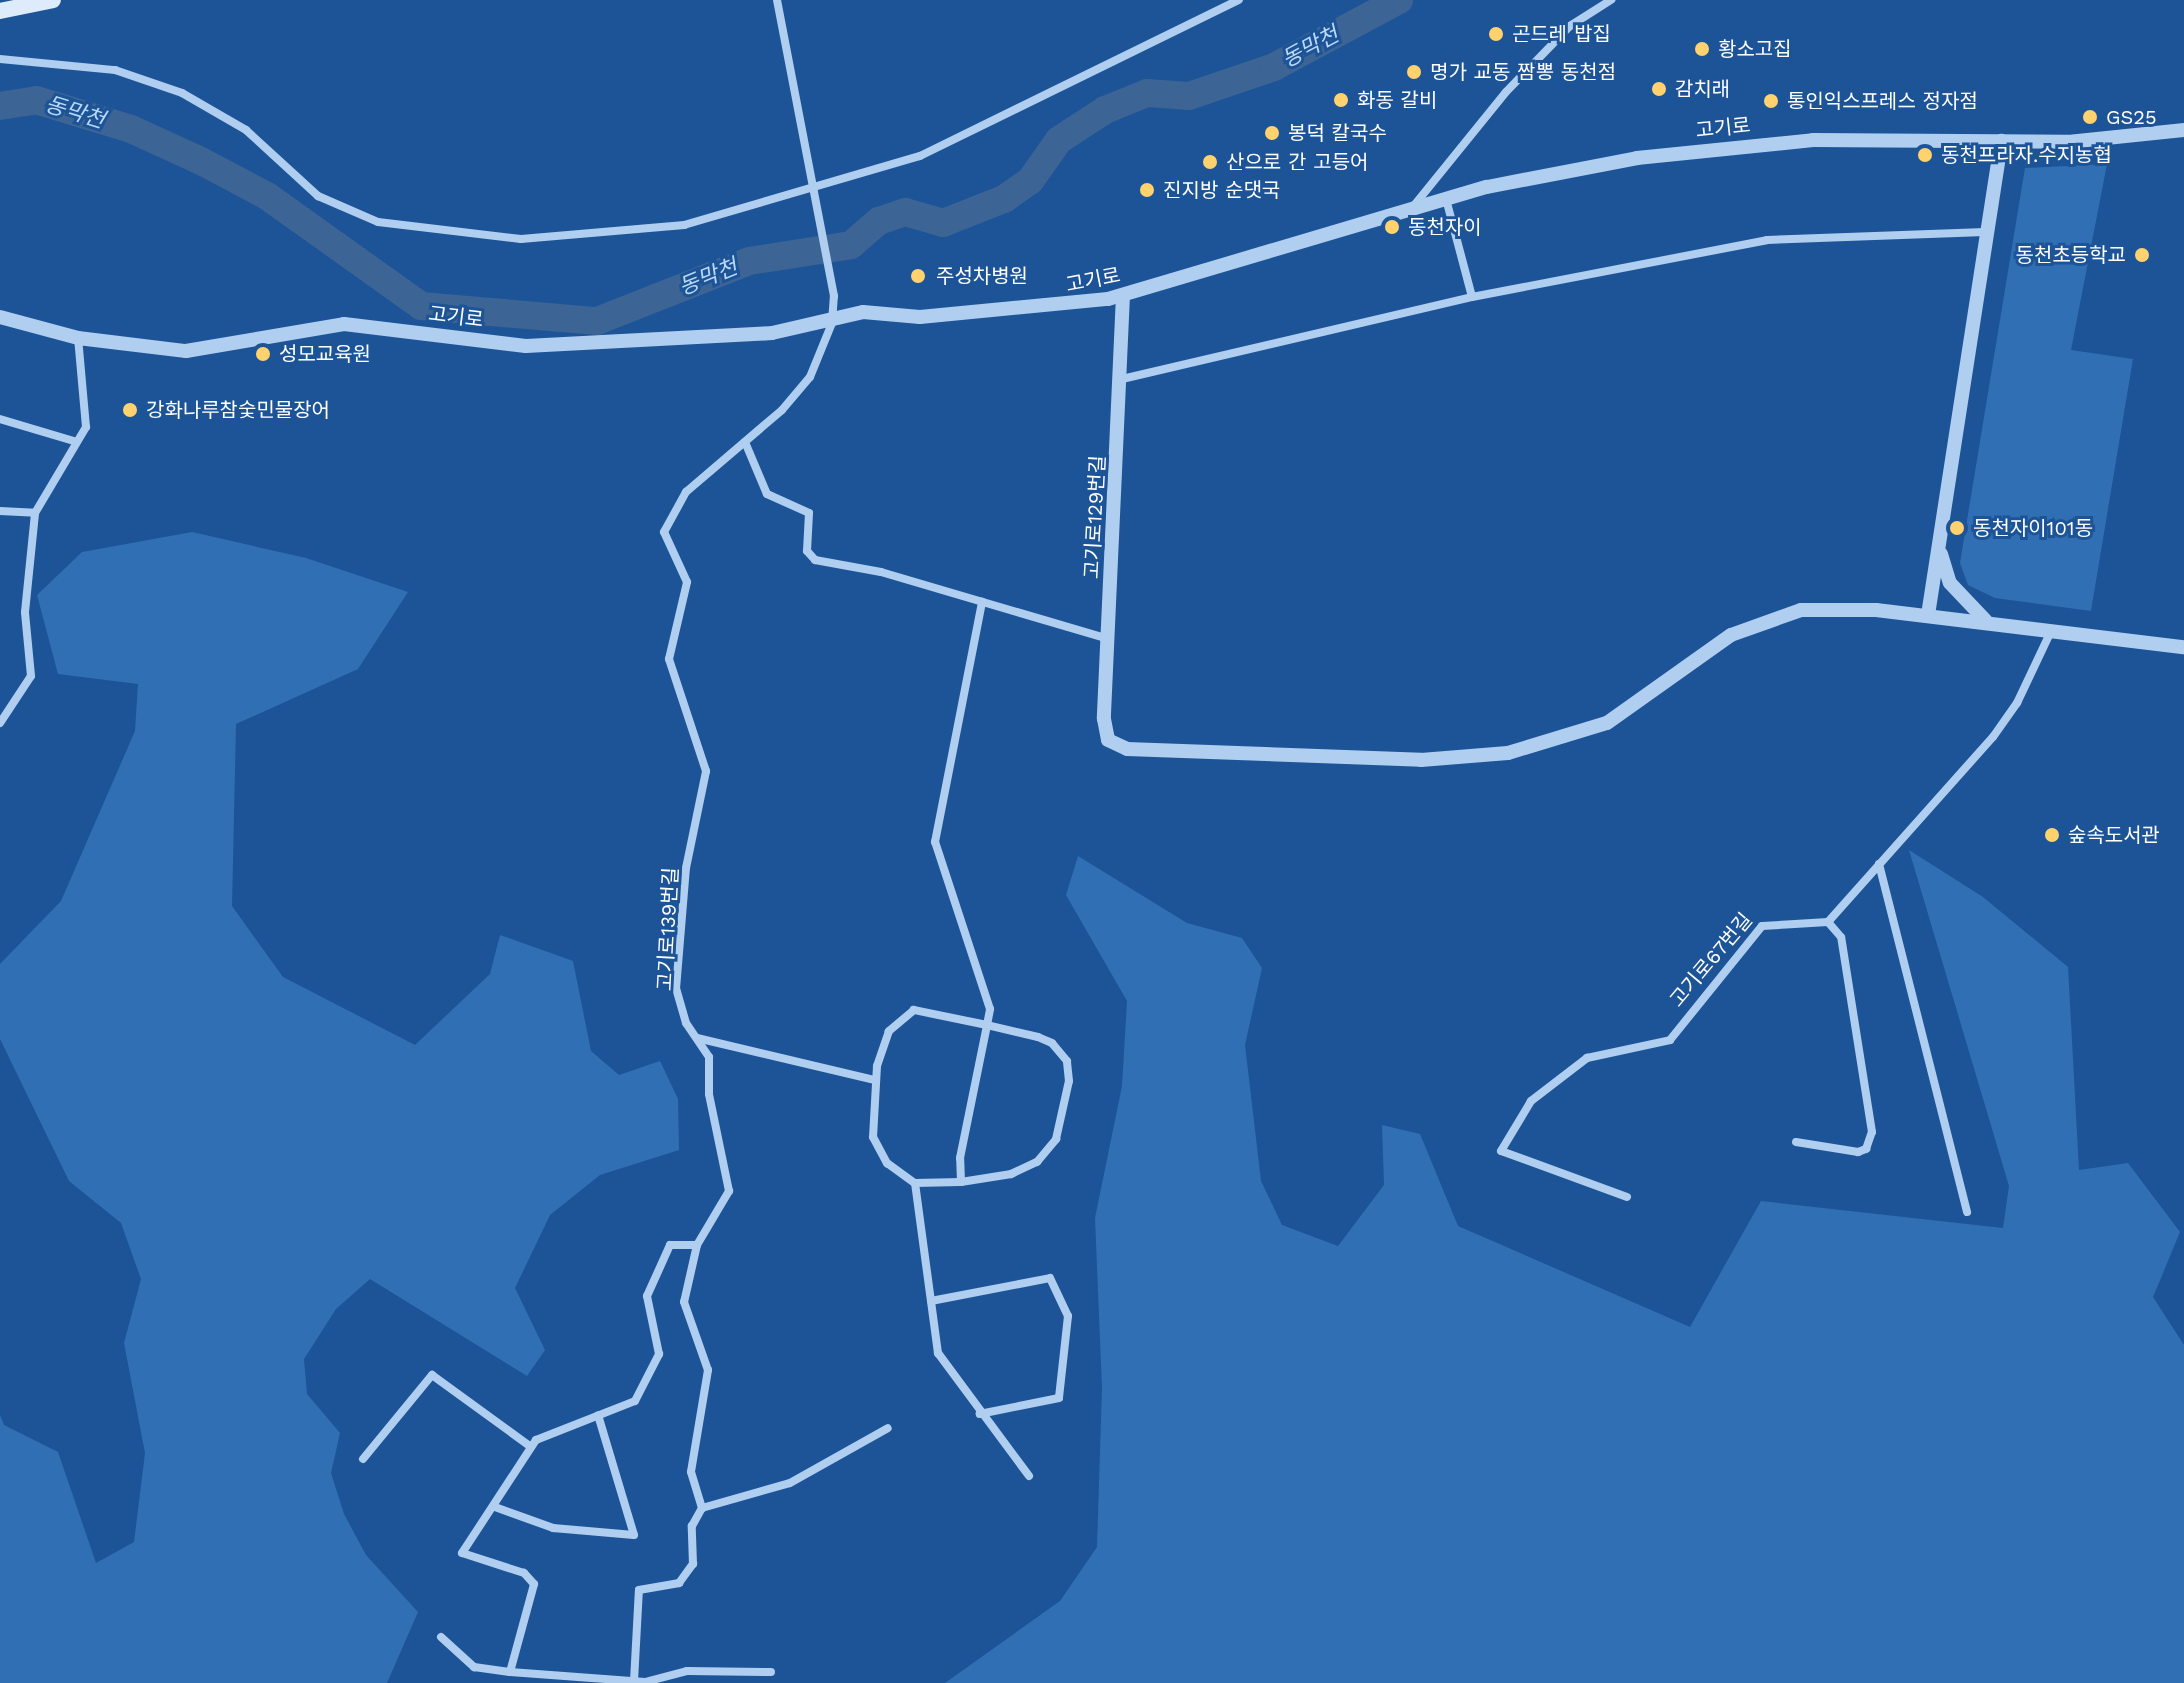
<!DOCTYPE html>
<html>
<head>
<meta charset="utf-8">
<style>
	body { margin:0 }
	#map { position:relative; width:2184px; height:1683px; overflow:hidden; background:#1c5497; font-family:"Work Sans","Noto Sans KR",sans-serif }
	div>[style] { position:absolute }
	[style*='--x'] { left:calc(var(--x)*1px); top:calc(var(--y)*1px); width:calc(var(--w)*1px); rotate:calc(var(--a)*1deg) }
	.green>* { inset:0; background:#306fb4 }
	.river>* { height:28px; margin:-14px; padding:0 14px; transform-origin:14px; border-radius:14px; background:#3c6494 }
	.minor>* { height:8px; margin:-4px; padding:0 4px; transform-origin:4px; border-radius:4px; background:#b0cef0 }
	.tertiary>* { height:14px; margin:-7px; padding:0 7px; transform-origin:7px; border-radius:7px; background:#b0cef0 }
	.secondary>* { height:16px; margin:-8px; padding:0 8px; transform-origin:8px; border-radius:8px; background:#ddebfb }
	.dots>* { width:22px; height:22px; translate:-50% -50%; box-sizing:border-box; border:4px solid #1c5497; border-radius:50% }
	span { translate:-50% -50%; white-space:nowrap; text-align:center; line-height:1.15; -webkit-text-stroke:6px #1c5497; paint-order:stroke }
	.poi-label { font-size:20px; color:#fff }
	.left { translate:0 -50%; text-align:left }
	.right { translate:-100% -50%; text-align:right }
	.street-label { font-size:20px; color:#fff }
	.water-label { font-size:22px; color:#bcd8f6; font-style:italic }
</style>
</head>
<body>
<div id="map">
	<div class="green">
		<div style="clip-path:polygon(2107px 164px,2071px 350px,2133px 359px,2091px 611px,1995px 598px,1968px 585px,1960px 563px,2025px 168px)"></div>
		<div style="clip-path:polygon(192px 532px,306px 558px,408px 592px,358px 669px,236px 724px,232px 906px,283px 977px,415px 1045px,490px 974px,500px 935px,573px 961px,591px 1051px,619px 1075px,660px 1061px,678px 1099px,679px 1150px,600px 1175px,550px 1215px,515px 1288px,545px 1350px,527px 1376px,370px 1279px,336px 1309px,304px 1359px,307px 1394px,340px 1433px,331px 1473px,344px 1514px,366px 1555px,418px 1612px,387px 1683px,0 1683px,0 1415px,4px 1425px,58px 1452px,96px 1563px,134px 1542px,145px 1453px,124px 1343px,141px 1279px,121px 1223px,69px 1181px,0 1039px,0 964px,61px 901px,135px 731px,138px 684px,58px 674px,37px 595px,82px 552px)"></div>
		<div style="clip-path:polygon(1909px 850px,1983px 897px,2068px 967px,2079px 1170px,2128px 1163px,2180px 1232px,2153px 1297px,2184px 1345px,2184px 1683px,945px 1683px,1060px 1601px,1097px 1547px,1102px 1388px,1095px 1218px,1122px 1086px,1127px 1001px,1066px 895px,1078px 856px,1187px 923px,1242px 938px,1262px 968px,1245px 1045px,1261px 1181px,1282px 1225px,1338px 1246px,1384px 1185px,1382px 1125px,1420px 1134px,1458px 1226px,1690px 1327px,1761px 1201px,2003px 1228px,2009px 1186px)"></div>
	</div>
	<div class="river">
		<div style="--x:0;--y:106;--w:36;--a:-9"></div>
		<div style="--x:36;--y:100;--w:99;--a:17"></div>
		<div style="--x:131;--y:129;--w:77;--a:24.6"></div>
		<div style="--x:201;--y:161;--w:75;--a:27.9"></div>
		<div style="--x:267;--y:196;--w:189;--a:35.5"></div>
		<div style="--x:421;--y:306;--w:177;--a:4.9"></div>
		<div style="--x:597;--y:321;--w:163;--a:-21.5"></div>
		<div style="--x:749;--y:261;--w:103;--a:-8.9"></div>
		<div style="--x:851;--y:245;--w:37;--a:-41"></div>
		<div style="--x:879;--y:221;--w:28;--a:-19"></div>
		<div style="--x:905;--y:212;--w:40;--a:16"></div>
		<div style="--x:943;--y:223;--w:66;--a:-21.5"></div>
		<div style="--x:1004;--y:199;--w:32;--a:-35"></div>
		<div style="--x:1030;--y:181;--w:50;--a:-54.7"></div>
		<div style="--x:1059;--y:140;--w:55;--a:-33.1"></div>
		<div style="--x:1105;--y:110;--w:45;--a:-22"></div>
		<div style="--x:1147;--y:93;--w:42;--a:4.1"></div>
		<div style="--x:1189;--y:96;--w:90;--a:-18.8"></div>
		<div style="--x:1274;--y:67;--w:142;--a:-28.2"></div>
	</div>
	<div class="minor">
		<div style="--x:0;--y:59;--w:116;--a:5.5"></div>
		<div style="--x:115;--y:70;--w:71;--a:18.9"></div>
		<div style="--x:182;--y:93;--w:74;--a:30"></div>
		<div style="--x:246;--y:130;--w:98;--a:42.5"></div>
		<div style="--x:318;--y:196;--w:65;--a:23.4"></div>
		<div style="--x:378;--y:222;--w:144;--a:6.8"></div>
		<div style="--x:521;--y:239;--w:164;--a:-4.9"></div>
		<div style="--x:684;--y:225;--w:246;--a:-16.3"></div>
		<div style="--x:920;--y:156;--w:355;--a:-26.1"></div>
		<div style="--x:1446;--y:199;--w:101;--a:75.1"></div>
		<div style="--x:1412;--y:208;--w:149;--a:-51"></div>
		<div style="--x:1506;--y:92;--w:92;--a:-45.9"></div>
		<div style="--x:1570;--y:26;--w:49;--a:-32.4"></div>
		<div style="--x:1122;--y:379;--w:359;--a:-13.2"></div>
		<div style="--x:1472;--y:297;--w:300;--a:-10.9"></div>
		<div style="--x:1767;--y:240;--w:218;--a:-2.1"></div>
		<div style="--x:0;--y:419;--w:77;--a:16.6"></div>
		<div style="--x:745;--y:442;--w:56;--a:67.1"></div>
		<div style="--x:767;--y:494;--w:46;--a:24.3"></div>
		<div style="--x:809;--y:513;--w:38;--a:93"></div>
		<div style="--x:807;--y:551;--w:12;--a:48"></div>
		<div style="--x:815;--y:560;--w:67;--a:10.3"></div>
		<div style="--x:881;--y:572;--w:237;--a:16.4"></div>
		<div style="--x:0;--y:511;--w:35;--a:3"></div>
		<div style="--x:0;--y:723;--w:56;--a:-56.6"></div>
		<div style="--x:31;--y:676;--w:64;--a:-95.4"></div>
		<div style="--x:25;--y:612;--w:100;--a:-84.2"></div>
		<div style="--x:35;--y:513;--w:100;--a:-59.3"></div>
		<div style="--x:86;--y:427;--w:89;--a:-95.1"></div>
		<div style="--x:1879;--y:864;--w:359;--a:75.8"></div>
		<div style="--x:697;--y:1038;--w:183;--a:13.3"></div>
		<div style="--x:1796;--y:1142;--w:63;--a:9.2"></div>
		<div style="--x:1858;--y:1152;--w:9;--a:-21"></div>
		<div style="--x:1866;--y:1149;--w:18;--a:-71"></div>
		<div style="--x:1872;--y:1132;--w:197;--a:-99"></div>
		<div style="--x:1841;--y:937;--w:20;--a:-131"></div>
		<div style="--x:961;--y:1182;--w:51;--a:-9.1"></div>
		<div style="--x:1011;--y:1174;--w:29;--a:-25"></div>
		<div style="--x:1037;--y:1162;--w:30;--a:-50"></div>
		<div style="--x:1056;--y:1139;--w:59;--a:-77.4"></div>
		<div style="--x:1069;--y:1081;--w:20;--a:-96"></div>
		<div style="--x:1067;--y:1061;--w:23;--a:-130"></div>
		<div style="--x:1052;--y:1043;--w:15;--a:-157"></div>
		<div style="--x:1038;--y:1037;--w:52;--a:-166.8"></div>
		<div style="--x:987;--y:1025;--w:75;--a:-168.4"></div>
		<div style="--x:914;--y:1010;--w:33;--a:140"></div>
		<div style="--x:889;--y:1031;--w:37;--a:109"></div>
		<div style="--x:877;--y:1066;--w:71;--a:93.2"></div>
		<div style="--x:873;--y:1137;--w:30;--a:62"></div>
		<div style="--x:887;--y:1163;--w:34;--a:36"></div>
		<div style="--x:915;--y:1183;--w:46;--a:-1.2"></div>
		<div style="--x:961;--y:1182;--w:24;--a:-92"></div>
		<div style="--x:960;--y:1158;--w:136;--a:-78.5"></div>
		<div style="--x:987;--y:1025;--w:16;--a:-79"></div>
		<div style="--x:990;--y:1009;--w:176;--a:-108.2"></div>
		<div style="--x:935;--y:842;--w:245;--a:-78.9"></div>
		<div style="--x:915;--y:1183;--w:172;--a:82.3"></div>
		<div style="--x:938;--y:1353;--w:153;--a:53.5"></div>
		<div style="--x:1627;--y:1197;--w:134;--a:-159.9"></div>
		<div style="--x:1501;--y:1151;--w:58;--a:-59"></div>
		<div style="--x:1531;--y:1101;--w:71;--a:-37.5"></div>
		<div style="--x:1587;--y:1058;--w:85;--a:-12.2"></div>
		<div style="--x:1670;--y:1040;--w:146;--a:-51.1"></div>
		<div style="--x:1762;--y:926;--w:66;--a:-3.5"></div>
		<div style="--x:1828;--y:922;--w:248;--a:-48.3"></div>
		<div style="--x:1993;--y:737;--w:42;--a:-54.8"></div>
		<div style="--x:2017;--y:703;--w:80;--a:-64.7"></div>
		<div style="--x:697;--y:1245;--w:58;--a:102.8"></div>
		<div style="--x:684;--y:1302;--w:72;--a:70.6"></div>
		<div style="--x:708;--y:1370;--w:103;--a:99.5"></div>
		<div style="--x:691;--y:1472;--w:38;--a:73"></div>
		<div style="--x:931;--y:1301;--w:121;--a:-10.9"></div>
		<div style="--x:1050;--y:1278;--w:42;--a:64.7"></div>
		<div style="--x:1068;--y:1316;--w:82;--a:96.3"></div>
		<div style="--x:1059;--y:1398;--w:81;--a:168.6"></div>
		<div style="--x:363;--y:1459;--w:109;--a:-50.6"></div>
		<div style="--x:432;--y:1375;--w:122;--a:36"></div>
		<div style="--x:495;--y:1507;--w:62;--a:19.9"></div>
		<div style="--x:553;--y:1528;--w:81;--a:4.9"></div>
		<div style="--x:634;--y:1535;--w:125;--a:-106.7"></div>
		<div style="--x:441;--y:1637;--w:45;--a:42.3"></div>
		<div style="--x:474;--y:1667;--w:36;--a:8"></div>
		<div style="--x:510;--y:1672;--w:91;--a:-74.7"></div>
		<div style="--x:534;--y:1584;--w:15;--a:-132"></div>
		<div style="--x:524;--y:1573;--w:65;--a:-162.1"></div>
		<div style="--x:462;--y:1553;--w:135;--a:-56.8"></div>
		<div style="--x:536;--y:1440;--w:106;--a:-21.5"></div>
		<div style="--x:635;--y:1401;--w:53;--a:-62.9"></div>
		<div style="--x:659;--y:1354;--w:59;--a:-101.7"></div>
		<div style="--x:647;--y:1296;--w:56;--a:-65.7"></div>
		<div style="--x:670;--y:1245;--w:27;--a:0"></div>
		<div style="--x:697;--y:1245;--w:63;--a:-59.3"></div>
		<div style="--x:729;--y:1191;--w:99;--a:-101.7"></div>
		<div style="--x:709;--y:1094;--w:37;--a:-90"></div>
		<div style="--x:709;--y:1057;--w:41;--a:-124.1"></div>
		<div style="--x:686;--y:1023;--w:35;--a:-106"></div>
		<div style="--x:676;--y:989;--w:121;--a:-85.3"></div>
		<div style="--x:686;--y:868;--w:99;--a:-78.3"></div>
		<div style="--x:706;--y:771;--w:118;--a:-108.3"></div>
		<div style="--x:669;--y:659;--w:79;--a:-76.8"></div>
		<div style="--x:687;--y:582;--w:55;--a:-114.7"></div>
		<div style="--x:664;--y:532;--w:46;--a:-61.2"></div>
		<div style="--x:686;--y:492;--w:126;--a:-40.5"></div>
		<div style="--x:782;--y:410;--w:43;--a:-49.7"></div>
		<div style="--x:810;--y:377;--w:58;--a:-67.8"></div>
		<div style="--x:832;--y:323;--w:27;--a:-86"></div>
		<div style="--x:834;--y:296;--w:301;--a:-100.9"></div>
		<div style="--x:510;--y:1672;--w:135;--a:4.2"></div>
		<div style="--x:645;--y:1682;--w:43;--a:-14.7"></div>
		<div style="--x:687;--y:1671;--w:84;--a:0.7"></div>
		<div style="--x:634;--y:1681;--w:91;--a:-86.9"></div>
		<div style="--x:639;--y:1590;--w:41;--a:-9.9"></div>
		<div style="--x:679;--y:1583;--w:24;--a:-54"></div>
		<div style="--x:693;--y:1564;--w:38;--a:-92"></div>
		<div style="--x:692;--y:1526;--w:21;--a:-61"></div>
		<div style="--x:702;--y:1508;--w:91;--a:-15.9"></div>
		<div style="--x:790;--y:1483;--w:112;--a:-29.3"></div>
	</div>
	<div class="tertiary">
		<div style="--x:1123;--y:295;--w:424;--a:92.6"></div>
		<div style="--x:1104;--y:719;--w:21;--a:79"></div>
		<div style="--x:1108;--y:740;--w:21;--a:25"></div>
		<div style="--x:1127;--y:749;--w:294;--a:2.1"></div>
		<div style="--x:1421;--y:760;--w:87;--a:-4.6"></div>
		<div style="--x:1508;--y:753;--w:103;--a:-16.9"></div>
		<div style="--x:1607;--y:723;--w:152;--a:-35.4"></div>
		<div style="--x:1731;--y:635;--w:74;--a:-19.7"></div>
		<div style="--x:1801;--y:610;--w:75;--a:0"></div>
		<div style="--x:1876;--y:610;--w:310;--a:6.9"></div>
		<div style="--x:0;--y:317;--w:81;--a:15.1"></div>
		<div style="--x:78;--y:338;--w:109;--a:6.9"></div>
		<div style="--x:186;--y:351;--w:160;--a:-9.7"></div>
		<div style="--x:344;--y:324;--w:183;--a:6.9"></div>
		<div style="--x:526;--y:346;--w:246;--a:-3"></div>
		<div style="--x:772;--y:333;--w:93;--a:-13"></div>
		<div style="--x:863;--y:312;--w:57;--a:5"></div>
		<div style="--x:920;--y:317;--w:189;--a:-5.5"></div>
		<div style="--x:1108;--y:299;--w:395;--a:-16.5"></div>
		<div style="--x:1487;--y:187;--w:153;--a:-10.9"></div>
		<div style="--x:1637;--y:158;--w:177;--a:-5.8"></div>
		<div style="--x:1813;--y:140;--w:255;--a:0.4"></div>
		<div style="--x:2068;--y:142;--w:117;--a:-5.9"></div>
		<div style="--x:1941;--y:554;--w:30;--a:73"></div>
		<div style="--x:1950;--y:583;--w:52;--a:46.5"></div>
		<div style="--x:1928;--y:615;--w:480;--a:-81.2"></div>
	</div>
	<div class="secondary">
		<div style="--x:0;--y:11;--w:54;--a:-11.7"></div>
	</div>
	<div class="dots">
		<div style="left:1496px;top:34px;background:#ffd26e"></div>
		<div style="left:1702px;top:49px;background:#ffd26e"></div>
		<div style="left:1414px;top:72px;background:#ffd26e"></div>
		<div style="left:1659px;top:89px;background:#ffd26e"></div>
		<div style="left:1341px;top:100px;background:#ffd26e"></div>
		<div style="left:1771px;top:101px;background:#ffd26e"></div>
		<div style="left:2090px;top:117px;background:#ffd26e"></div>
		<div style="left:1272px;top:133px;background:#ffd26e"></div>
		<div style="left:1925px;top:155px;background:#ffd26e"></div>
		<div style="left:1210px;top:162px;background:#ffd26e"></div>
		<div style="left:1147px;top:190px;background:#ffd26e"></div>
		<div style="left:1392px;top:227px;background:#ffd26e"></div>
		<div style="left:2142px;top:255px;background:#ffd26e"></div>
		<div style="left:918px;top:276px;background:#ffd26e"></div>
		<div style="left:263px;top:354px;background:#ffd26e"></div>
		<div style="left:130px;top:410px;background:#ffd26e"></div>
		<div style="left:1957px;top:528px;background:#ffd26e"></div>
		<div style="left:2052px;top:835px;background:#ffd26e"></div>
	</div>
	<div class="poi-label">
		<span class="left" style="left:1512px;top:34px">곤드레 밥집</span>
		<span class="left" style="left:1718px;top:49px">황소고집</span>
		<span class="left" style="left:1430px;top:72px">명가 교동 짬뽕 동천점</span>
		<span class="left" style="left:1675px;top:89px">감치래</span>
		<span class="left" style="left:1357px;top:100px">화동 갈비</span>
		<span class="left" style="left:1787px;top:101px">통인익스프레스 정자점</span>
		<span class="left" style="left:2106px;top:117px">GS25</span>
		<span class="left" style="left:1288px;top:133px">봉덕 칼국수</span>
		<span class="left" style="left:1941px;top:155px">동천프라자.수지농협</span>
		<span class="left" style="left:1226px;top:162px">산으로 간 고등어</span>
		<span class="left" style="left:1163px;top:190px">진지방 순댓국</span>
		<span class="left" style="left:1408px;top:227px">동천자이</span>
		<span class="right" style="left:2126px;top:255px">동천초등학교</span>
		<span class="left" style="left:936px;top:276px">주성차병원</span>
		<span class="left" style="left:279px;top:354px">성모교육원</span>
		<span class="left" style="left:146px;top:410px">강화나루참숯민물장어</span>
		<span class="left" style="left:1973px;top:528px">동천자이101동</span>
		<span class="left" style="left:2068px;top:835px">숲속도서관</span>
	</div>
	<div class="street-label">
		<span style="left:1723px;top:128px;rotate:-6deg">고기로</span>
		<span style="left:1093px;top:280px;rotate:-11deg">고기로</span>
		<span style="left:456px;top:317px;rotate:7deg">고기로</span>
		<span style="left:1095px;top:517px;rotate:-87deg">고기로129번길</span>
		<span style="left:668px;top:929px;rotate:-87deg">고기로139번길</span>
		<span style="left:1711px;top:960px;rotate:-50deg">고기로67번길</span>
	</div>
	<div class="water-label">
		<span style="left:1310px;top:47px;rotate:-28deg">동막천</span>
		<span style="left:75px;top:112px;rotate:17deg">동막천</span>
		<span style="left:708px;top:277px;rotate:-22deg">동막천</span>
	</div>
</div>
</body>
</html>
